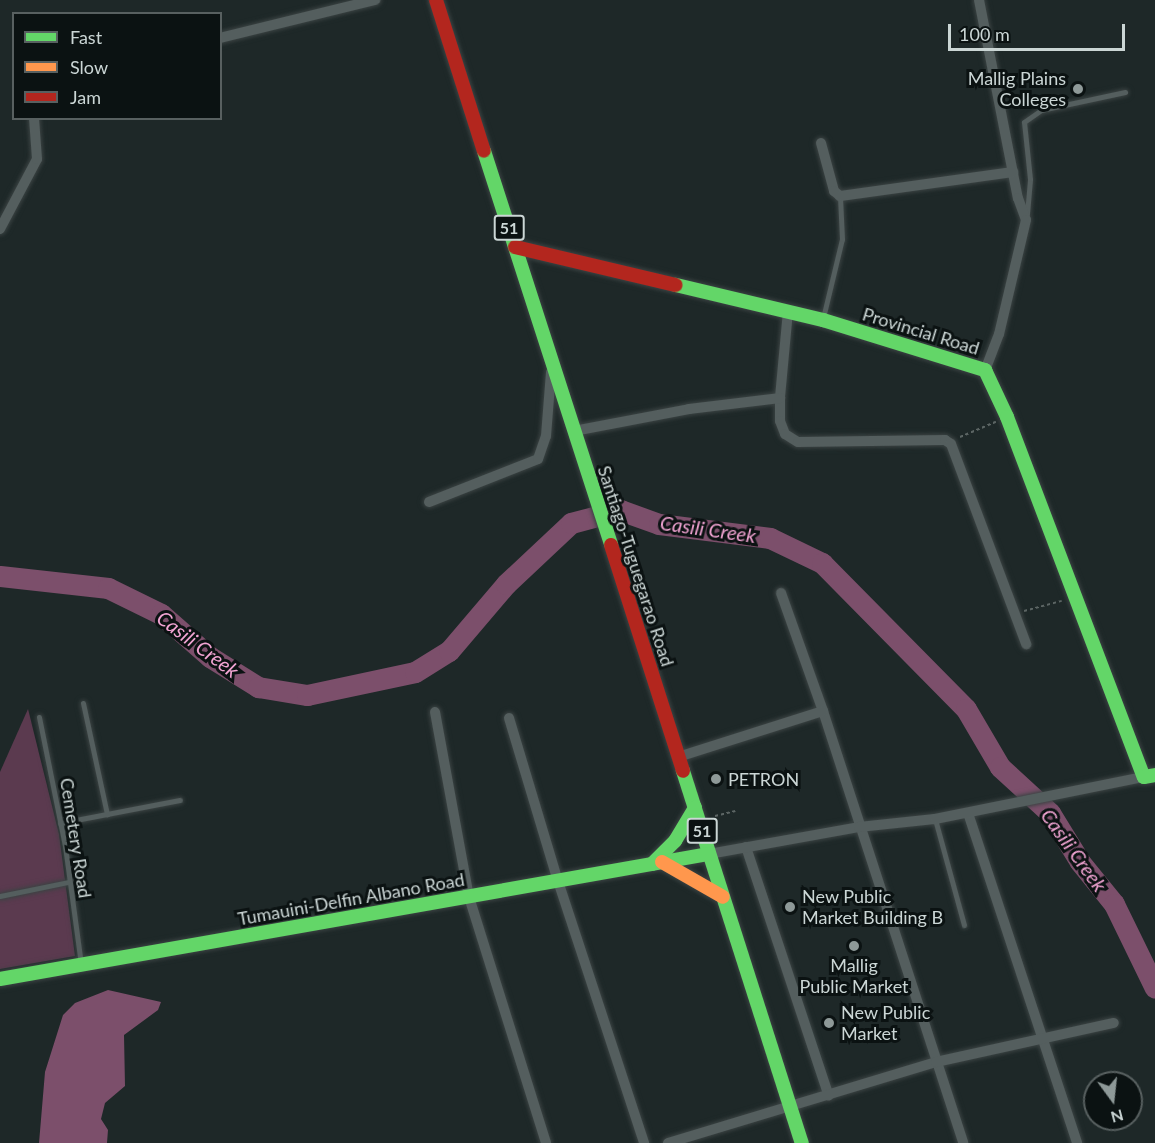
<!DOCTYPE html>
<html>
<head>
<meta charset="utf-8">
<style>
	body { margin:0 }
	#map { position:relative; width:1155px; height:1143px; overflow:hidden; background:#1e2828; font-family:Lato,sans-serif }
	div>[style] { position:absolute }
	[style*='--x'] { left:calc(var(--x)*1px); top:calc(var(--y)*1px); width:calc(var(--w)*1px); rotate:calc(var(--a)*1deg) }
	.green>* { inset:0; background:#5b3a4f }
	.water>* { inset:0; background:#7c4f6b }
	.river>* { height:21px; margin:-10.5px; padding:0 10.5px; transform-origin:10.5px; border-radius:10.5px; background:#7c4f6b }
	.path>* { height:2px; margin-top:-1px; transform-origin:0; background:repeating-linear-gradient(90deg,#5c6564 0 3px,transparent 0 6px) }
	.roads { filter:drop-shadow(0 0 2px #3b4343) drop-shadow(0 0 2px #3b4343) }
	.lane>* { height:5px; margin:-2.5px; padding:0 2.5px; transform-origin:2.5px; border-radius:2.5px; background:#545e5e }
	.street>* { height:10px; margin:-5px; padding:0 5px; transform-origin:5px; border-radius:5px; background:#545e5e }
	.fast>* { height:14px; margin:-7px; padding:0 7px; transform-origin:7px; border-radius:7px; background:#63d668 }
	.slow>* { height:14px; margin:-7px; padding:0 7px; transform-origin:7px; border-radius:7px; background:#ff974d }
	.jam>* { height:14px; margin:-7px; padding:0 7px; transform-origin:7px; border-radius:7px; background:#b3261e }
	.dots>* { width:16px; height:16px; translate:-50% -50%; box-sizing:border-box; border:3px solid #0b1212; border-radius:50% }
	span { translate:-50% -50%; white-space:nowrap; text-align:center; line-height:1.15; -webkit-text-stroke:6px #0b1212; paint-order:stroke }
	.shield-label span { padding:2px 4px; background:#0b1212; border:2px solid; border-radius:4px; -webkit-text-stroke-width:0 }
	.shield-label { font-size:16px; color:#cbd6d5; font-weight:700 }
	.poi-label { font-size:18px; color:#cbd6d5 }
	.right { translate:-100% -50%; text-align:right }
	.left { translate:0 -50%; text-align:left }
	.street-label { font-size:18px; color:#cbd6d5 }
	.water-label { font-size:20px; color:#f2a4d3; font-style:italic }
	.legend { position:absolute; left:12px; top:12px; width:210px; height:108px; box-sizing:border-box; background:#0b1212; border:2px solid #586060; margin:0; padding:8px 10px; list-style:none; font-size:18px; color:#cbd6d5 }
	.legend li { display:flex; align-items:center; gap:12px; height:30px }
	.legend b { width:30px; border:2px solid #586060 }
	.north { position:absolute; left:1083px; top:1071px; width:60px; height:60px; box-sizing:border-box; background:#0b1212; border:2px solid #586060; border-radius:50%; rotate:165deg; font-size:16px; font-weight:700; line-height:24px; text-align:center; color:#cbd6d5 }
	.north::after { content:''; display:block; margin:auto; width:21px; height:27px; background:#8e9998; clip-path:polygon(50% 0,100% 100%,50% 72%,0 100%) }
	.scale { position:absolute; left:948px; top:24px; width:177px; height:27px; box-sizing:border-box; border:3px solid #cbd6d5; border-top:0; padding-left:8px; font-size:18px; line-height:21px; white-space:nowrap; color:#cbd6d5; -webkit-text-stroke:4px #0b1212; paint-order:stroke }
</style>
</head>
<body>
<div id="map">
	<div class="green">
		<div style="clip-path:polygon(28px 709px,59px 834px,75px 956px,0 969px,0 772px)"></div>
	</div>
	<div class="water">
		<div style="clip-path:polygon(108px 990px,161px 1002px,158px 1010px,124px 1035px,125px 1086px,105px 1103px,101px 1119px,108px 1130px,107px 1143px,39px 1143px,45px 1072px,63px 1015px,75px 1003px)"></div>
	</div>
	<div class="river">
		<div style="--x:0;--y:576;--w:109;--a:6.3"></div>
		<div style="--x:108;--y:588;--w:59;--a:26.1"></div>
		<div style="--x:161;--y:614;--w:65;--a:41.3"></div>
		<div style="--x:210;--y:657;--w:57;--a:32"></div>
		<div style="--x:258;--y:687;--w:50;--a:9.3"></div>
		<div style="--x:307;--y:695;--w:110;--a:-12"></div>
		<div style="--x:415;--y:672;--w:40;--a:-32"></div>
		<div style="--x:449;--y:651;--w:88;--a:-49.6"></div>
		<div style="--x:506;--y:584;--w:89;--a:-43.2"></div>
		<div style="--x:571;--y:523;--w:51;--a:-14.9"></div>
		<div style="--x:620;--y:510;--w:41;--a:19.7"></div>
		<div style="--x:659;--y:524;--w:112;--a:7.2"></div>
		<div style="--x:770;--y:538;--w:58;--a:25.7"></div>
		<div style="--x:822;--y:563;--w:205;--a:45.4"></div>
		<div style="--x:966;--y:709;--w:67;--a:59.6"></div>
		<div style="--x:1000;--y:767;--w:68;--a:42.6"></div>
		<div style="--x:1050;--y:813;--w:57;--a:58.5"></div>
		<div style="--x:1080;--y:862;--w:54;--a:51"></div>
		<div style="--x:1114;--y:904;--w:93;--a:64"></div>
	</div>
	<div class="path">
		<div style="--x:960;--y:437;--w:39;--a:-23"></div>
		<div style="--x:1024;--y:611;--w:39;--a:-15"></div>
		<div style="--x:715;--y:816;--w:21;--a:-14"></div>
	</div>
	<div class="roads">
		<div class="lane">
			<div style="--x:1027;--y:214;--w:35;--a:-85"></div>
			<div style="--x:1030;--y:179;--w:57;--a:-96"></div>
			<div style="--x:1024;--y:122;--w:21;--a:-35"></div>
			<div style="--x:1041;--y:110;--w:86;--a:-12.1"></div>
			<div style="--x:823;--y:318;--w:81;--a:-76.5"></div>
			<div style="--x:842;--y:239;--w:43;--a:-92.7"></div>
			<div style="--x:83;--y:703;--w:114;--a:77.8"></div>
			<div style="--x:39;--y:717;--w:132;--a:78.6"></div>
			<div style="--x:65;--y:846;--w:119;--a:82.3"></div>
			<div style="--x:935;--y:819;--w:110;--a:74.7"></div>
			<div style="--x:60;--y:823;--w:122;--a:-10.9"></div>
			<div style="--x:0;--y:896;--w:69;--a:-11.6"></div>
		</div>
		<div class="street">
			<div style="--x:979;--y:0;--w:202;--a:78.9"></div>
			<div style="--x:1018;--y:198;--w:23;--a:70"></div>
			<div style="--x:1026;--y:220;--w:117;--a:103.3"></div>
			<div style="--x:999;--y:334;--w:39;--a:111"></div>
			<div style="--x:220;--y:38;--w:160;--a:-13.8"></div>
			<div style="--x:821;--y:143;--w:50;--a:74.8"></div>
			<div style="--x:834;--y:191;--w:8;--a:40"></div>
			<div style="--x:840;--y:196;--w:175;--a:-7.9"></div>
			<div style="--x:0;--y:229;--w:79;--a:-62.1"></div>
			<div style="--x:37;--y:159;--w:41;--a:-94.2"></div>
			<div style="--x:788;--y:311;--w:87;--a:95.3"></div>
			<div style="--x:780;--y:398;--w:23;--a:90"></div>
			<div style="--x:780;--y:421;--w:14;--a:69"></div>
			<div style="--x:785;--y:434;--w:15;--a:32"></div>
			<div style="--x:798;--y:442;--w:147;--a:-0.8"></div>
			<div style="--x:945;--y:440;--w:7;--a:34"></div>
			<div style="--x:951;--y:444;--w:214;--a:69.4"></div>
			<div style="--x:574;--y:431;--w:117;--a:-10.8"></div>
			<div style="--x:689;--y:409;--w:92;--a:-6.9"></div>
			<div style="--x:429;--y:502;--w:117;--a:-21.5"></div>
			<div style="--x:538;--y:459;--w:24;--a:-71"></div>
			<div style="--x:546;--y:436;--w:64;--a:-85.5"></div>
			<div style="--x:781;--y:593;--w:125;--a:70.4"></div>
			<div style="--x:823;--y:711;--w:454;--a:72"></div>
			<div style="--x:435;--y:712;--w:188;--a:79.6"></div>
			<div style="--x:469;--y:897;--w:258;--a:72.6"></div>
			<div style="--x:509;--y:718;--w:170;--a:73.3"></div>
			<div style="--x:558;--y:881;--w:276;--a:71.8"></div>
			<div style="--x:678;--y:757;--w:152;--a:-17.6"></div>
			<div style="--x:968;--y:813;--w:348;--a:71.7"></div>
			<div style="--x:746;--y:847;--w:262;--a:71.6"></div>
			<div style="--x:709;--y:854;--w:152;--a:-10.2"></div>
			<div style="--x:859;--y:827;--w:76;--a:-6"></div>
			<div style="--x:935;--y:819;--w:213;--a:-11.4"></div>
			<div style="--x:668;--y:1143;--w:280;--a:-16.8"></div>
			<div style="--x:936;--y:1062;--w:182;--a:-12.4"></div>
		</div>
		<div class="fast">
			<div style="--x:484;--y:151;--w:414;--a:72.1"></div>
			<div style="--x:676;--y:285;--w:151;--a:13.4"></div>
			<div style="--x:823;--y:320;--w:170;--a:17.2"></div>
			<div style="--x:985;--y:370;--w:52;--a:64.9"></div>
			<div style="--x:1007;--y:417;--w:385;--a:69.2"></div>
			<div style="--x:1144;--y:777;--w:11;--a:-10"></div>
			<div style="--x:683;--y:771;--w:391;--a:72.3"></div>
			<div style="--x:652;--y:864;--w:33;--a:-45"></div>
			<div style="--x:675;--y:841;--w:39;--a:-59"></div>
			<div style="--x:0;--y:979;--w:720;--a:-10"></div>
		</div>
		<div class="slow">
			<div style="--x:662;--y:862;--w:70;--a:29.8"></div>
		</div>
		<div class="jam">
			<div style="--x:436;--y:0;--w:158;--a:72.4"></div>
			<div style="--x:515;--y:247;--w:165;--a:13.3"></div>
			<div style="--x:611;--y:545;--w:237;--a:72.3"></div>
		</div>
	</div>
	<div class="dots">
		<div style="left:1078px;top:89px;background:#8e9998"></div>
		<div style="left:716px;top:779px;background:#8e9998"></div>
		<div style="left:790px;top:907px;background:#8e9998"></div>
		<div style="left:854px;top:946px;background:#8e9998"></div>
		<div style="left:829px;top:1023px;background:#8e9998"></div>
	</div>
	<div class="shield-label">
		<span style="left:509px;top:228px">51</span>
		<span style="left:702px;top:831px">51</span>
	</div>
	<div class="poi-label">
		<span class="right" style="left:1066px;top:89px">Mallig Plains<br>Colleges</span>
		<span class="left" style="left:728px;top:779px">PETRON</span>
		<span class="left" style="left:802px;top:907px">New Public<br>Market Building B</span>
		<span style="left:854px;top:976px">Mallig<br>Public Market</span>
		<span class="left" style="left:841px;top:1023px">New Public<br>Market</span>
	</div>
	<div class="street-label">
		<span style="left:921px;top:331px;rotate:17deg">Provincial Road</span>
		<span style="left:636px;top:566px;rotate:72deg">Santiago-Tuguegarao Road</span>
		<span style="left:76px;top:838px;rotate:81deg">Cemetery Road</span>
		<span style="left:351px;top:899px;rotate:-10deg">Tumauini-Delfin Albano Road</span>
	</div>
	<div class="water-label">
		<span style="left:708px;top:529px;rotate:8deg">Casili Creek</span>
		<span style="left:198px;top:644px;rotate:37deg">Casili Creek</span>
		<span style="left:1074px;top:850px;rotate:54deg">Casili Creek</span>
	</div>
	<ul class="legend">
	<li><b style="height:8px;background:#63d668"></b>Fast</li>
	<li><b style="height:8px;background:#ff974d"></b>Slow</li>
	<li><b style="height:8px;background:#b3261e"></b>Jam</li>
	</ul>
	<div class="north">N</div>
	<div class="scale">100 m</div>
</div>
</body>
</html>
